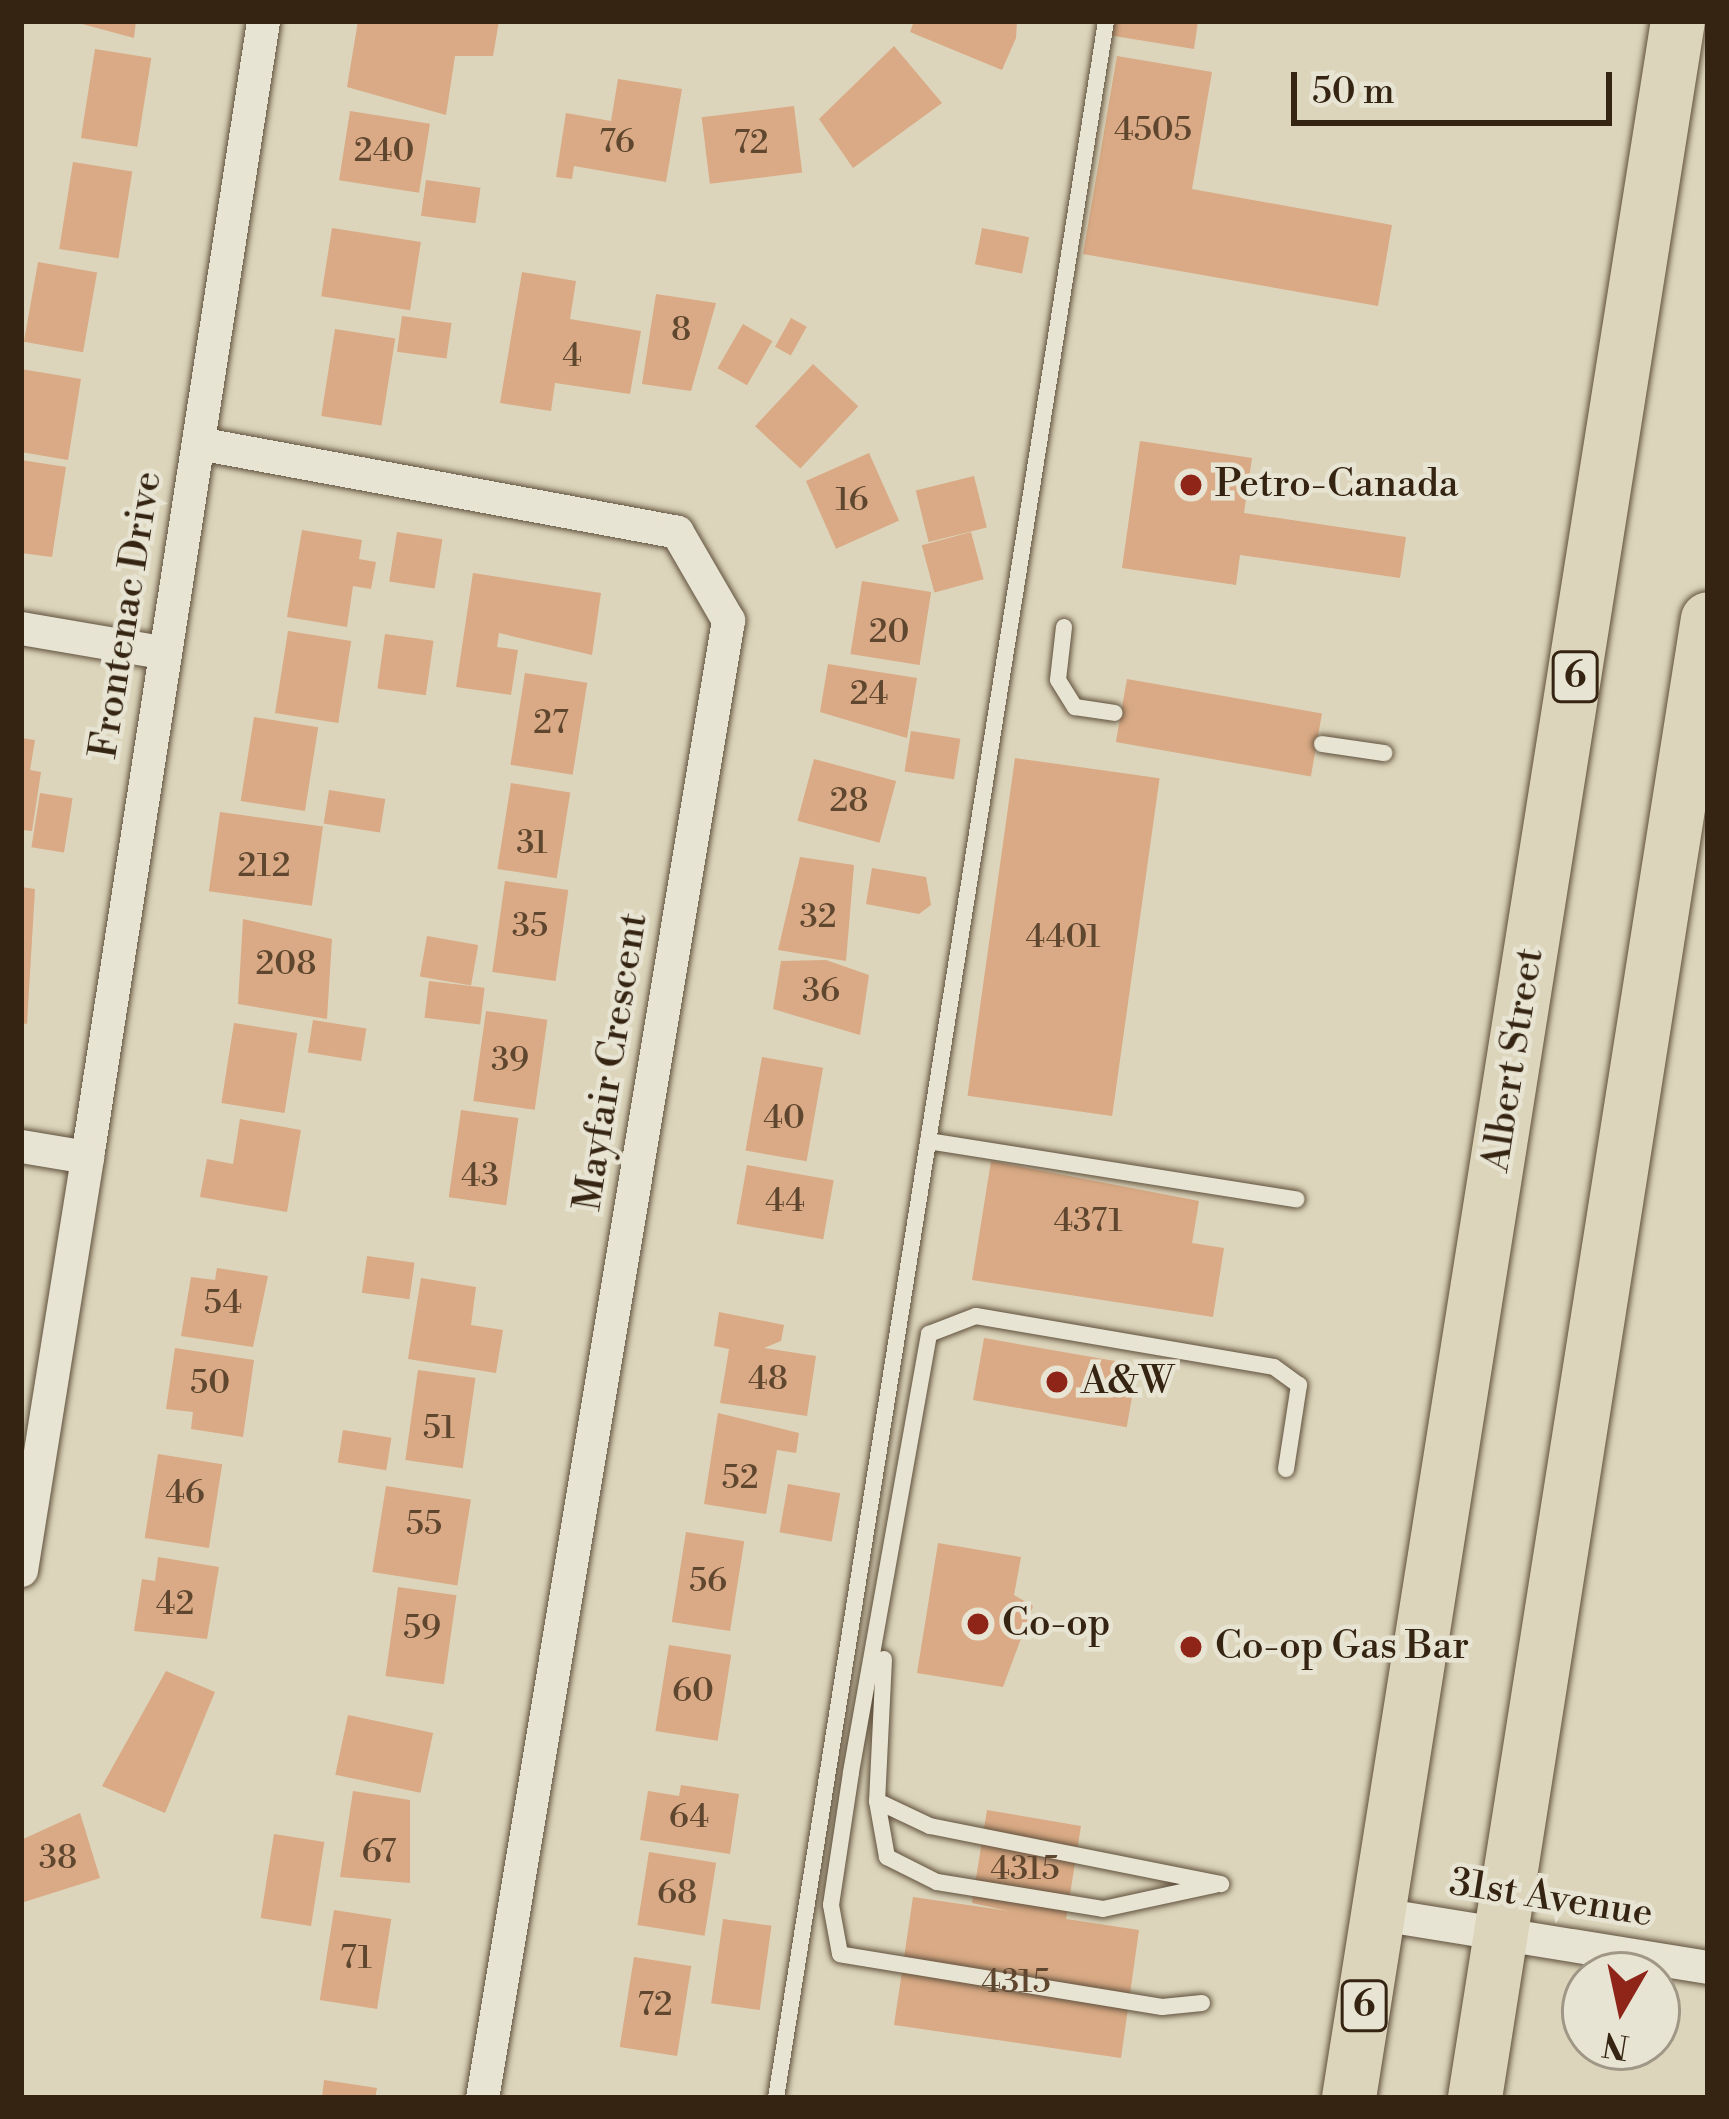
<!DOCTYPE html>
<html>
<head>
<meta charset="utf-8">
<style>
	body { margin:0 }
	#map { position:relative; width:1729px; height:2119px; overflow:hidden; background:#dcd5bb; font-family:"Libre Bodoni",serif }
	div>[style] { position:absolute }
	[style*='--x'] { left:calc(var(--x)*1px); top:calc(var(--y)*1px); width:calc(var(--w)*1px); rotate:calc(var(--a)*1deg) }
	.building>* { inset:0; background:#d9aa85; transform-origin:0 0 }
	.roads { filter:drop-shadow(0 0 3px #60503c) drop-shadow(0 0 3px #60503c) }
	.service>* { height:16px; margin:-8px; padding:0 8px; transform-origin:8px; border-radius:8px; background:#e8e4d3 }
	.minor>* { height:33px; margin:-16.5px; padding:0 16.5px; transform-origin:16.5px; border-radius:16.5px; background:#e8e4d3 }
	.primary>* { height:54px; margin:-27px; padding:0 27px; transform-origin:27px; border-radius:27px; background:#dcd5bb }
	.dots>* { width:33px; height:33px; translate:-50% -50%; box-sizing:border-box; border:6px solid #e8e4d3; border-radius:50% }
	span { translate:-50% -50%; white-space:nowrap; text-align:center; line-height:1.15; -webkit-text-stroke:9px #e8e4d3; paint-order:stroke }
	.number-label { font-size:33px; color:#5f462f }
	.number-label span { -webkit-text-stroke-width:0 }
	.shield-label span { padding:3px 9px; background:#e8e4d3; border:3px solid; border-radius:9px; -webkit-text-stroke-width:0 }
	.shield-label { font-size:36px; color:#362412; font-weight:700 }
	.poi-label { font-size:39px; color:#362412 }
	.left { translate:0 -50%; text-align:left }
	.street-label { font-size:39px; color:#362412 }
	.frame { position:absolute; inset:0; border:24px solid #362412; pointer-events:none }
	.north { position:absolute; left:1561px; top:1951px; width:120px; height:120px; box-sizing:border-box; background:#e8e4d3; border:3px solid #a19786; border-radius:50%; rotate:189deg; font-size:33px; font-weight:700; line-height:48px; text-align:center; color:#362412 }
	.north::after { content:''; display:block; margin:auto; width:42px; height:54px; background:#8f2418; clip-path:polygon(50% 0,100% 100%,50% 72%,0 100%) }
	.scale { position:absolute; left:1291px; top:72px; width:321px; height:54px; box-sizing:border-box; border:6px solid #362412; border-top:0; padding-left:15px; font-size:36px; line-height:42px; white-space:nowrap; color:#362412; -webkit-text-stroke:9px #e8e4d3; paint-order:stroke }
</style>
</head>
<body>
<div id="map">
	<div class="building">
		<div style="clip-path:polygon(71px 21px,136px 21px,134px 38px)"></div>
		<div style="clip-path:polygon(358px 21px,382px 23px,499px 21px,493px 56px,455px 56px,446px 115px,347px 87px)"></div>
		<div style="clip-path:polygon(914px 21px,1017px 21px,1016px 38px,1002px 70px,910px 32px)"></div>
		<div style="clip-path:polygon(1111px 21px,1198px 21px,1194px 49px,1108px 35px)"></div>
		<div style="clip-path:polygon(894px 46px,942px 103px,853px 168px,819px 119px)"></div>
		<div style="left:95px;top:49px;width:57px;height:90px;rotate:9deg"></div>
		<div style="clip-path:polygon(1117px 56px,1212px 72px,1192px 189px,1392px 225px,1378px 306px,1083px 254px)"></div>
		<div style="clip-path:polygon(618px 79px,682px 89px,666px 182px,574px 166px,572px 179px,556px 177px,566px 113px,611px 121px)"></div>
		<div style="left:794px;top:106px;width:67px;height:93px;rotate:83deg"></div>
		<div style="left:350px;top:111px;width:81px;height:70px;rotate:9deg"></div>
		<div style="left:73px;top:162px;width:60px;height:88px;rotate:9deg"></div>
		<div style="left:426px;top:180px;width:55px;height:36px;rotate:8deg"></div>
		<div style="left:332px;top:228px;width:90px;height:69px;rotate:9deg"></div>
		<div style="left:982px;top:228px;width:48px;height:37px;rotate:11deg"></div>
		<div style="left:38px;top:262px;width:60px;height:81px;rotate:10deg"></div>
		<div style="clip-path:polygon(522px 272px,576px 281px,570px 319px,641px 331px,630px 394px,555px 383px,551px 411px,500px 403px)"></div>
		<div style="clip-path:polygon(656px 294px,716px 303px,691px 391px,642px 384px)"></div>
		<div style="left:402px;top:316px;width:50px;height:36px;rotate:8deg"></div>
		<div style="left:791px;top:318px;width:18px;height:33px;rotate:29deg"></div>
		<div style="left:743px;top:324px;width:34px;height:51px;rotate:30deg"></div>
		<div style="left:335px;top:329px;width:61px;height:88px;rotate:9deg"></div>
		<div style="left:813px;top:364px;width:62px;height:85px;rotate:43deg"></div>
		<div style="clip-path:polygon(21px 369px,81px 379px,68px 460px,21px 452px)"></div>
		<div style="clip-path:polygon(1140px 441px,1252px 458px,1244px 513px,1406px 537px,1400px 578px,1240px 555px,1236px 585px,1122px 568px)"></div>
		<div style="left:869px;top:453px;width:74px;height:69px;rotate:66deg"></div>
		<div style="clip-path:polygon(21px 460px,66px 467px,52px 557px,21px 553px)"></div>
		<div style="left:974px;top:476px;width:53px;height:60px;rotate:76deg"></div>
		<div style="clip-path:polygon(302px 530px,362px 540px,359px 559px,376px 562px,371px 589px,353px 586px,347px 627px,287px 617px)"></div>
		<div style="left:397px;top:532px;width:46px;height:50px;rotate:9deg"></div>
		<div style="left:971px;top:532px;width:49px;height:51px;rotate:75deg"></div>
		<div style="clip-path:polygon(473px 573px,601px 593px,592px 655px,499px 633px,497px 647px,518px 650px,511px 695px,456px 687px)"></div>
		<div style="left:862px;top:581px;width:70px;height:74px;rotate:9deg"></div>
		<div style="left:288px;top:631px;width:64px;height:83px;rotate:9deg"></div>
		<div style="left:385px;top:634px;width:49px;height:55px;rotate:8deg"></div>
		<div style="clip-path:polygon(828px 664px,917px 678px,907px 738px,820px 712px)"></div>
		<div style="left:525px;top:673px;width:63px;height:93px;rotate:9deg"></div>
		<div style="left:1127px;top:679px;width:198px;height:64px;rotate:10deg"></div>
		<div style="left:254px;top:717px;width:65px;height:85px;rotate:9deg"></div>
		<div style="left:911px;top:731px;width:50px;height:41px;rotate:9deg"></div>
		<div style="clip-path:polygon(21px 738px,35px 740px,30px 770px,41px 772px,32px 831px,21px 830px)"></div>
		<div style="left:1015px;top:758px;width:146px;height:341px;rotate:8deg"></div>
		<div style="left:814px;top:759px;width:85px;height:64px;rotate:15deg"></div>
		<div style="left:511px;top:783px;width:60px;height:87px;rotate:9deg"></div>
		<div style="left:329px;top:790px;width:57px;height:34px;rotate:9deg"></div>
		<div style="left:40px;top:793px;width:33px;height:55px;rotate:9deg"></div>
		<div style="left:220px;top:812px;width:104px;height:80px;rotate:8deg"></div>
		<div style="clip-path:polygon(800px 857px,854px 865px,846px 961px,778px 950px)"></div>
		<div style="clip-path:polygon(872px 868px,926px 877px,931px 905px,919px 914px,866px 904px)"></div>
		<div style="left:505px;top:881px;width:64px;height:92px;rotate:8deg"></div>
		<div style="clip-path:polygon(21px 887px,35px 889px,27px 1024px,21px 1023px)"></div>
		<div style="clip-path:polygon(243px 919px,332px 939px,327px 1019px,238px 1004px)"></div>
		<div style="left:427px;top:936px;width:52px;height:41px;rotate:10deg"></div>
		<div style="clip-path:polygon(826px 960px,869px 975px,860px 1035px,773px 1009px,781px 961px)"></div>
		<div style="left:429px;top:981px;width:56px;height:37px;rotate:7deg"></div>
		<div style="left:486px;top:1011px;width:62px;height:91px;rotate:8deg"></div>
		<div style="left:313px;top:1020px;width:54px;height:33px;rotate:9deg"></div>
		<div style="left:234px;top:1023px;width:64px;height:81px;rotate:9deg"></div>
		<div style="left:762px;top:1057px;width:62px;height:95px;rotate:10deg"></div>
		<div style="left:461px;top:1110px;width:58px;height:88px;rotate:8deg"></div>
		<div style="clip-path:polygon(240px 1119px,301px 1130px,287px 1212px,200px 1197px,207px 1159px,233px 1164px)"></div>
		<div style="clip-path:polygon(991px 1161px,1199px 1201px,1192px 1243px,1224px 1248px,1213px 1317px,972px 1280px)"></div>
		<div style="left:747px;top:1165px;width:88px;height:60px;rotate:10deg"></div>
		<div style="left:367px;top:1256px;width:48px;height:37px;rotate:8deg"></div>
		<div style="clip-path:polygon(217px 1268px,268px 1276px,253px 1347px,181px 1336px,191px 1277px,215px 1280px)"></div>
		<div style="clip-path:polygon(421px 1278px,476px 1287px,471px 1325px,503px 1330px,496px 1373px,408px 1359px)"></div>
		<div style="clip-path:polygon(719px 1312px,784px 1325px,781px 1341px,764px 1348px,816px 1356px,807px 1416px,720px 1403px,729px 1349px,714px 1346px)"></div>
		<div style="left:984px;top:1338px;width:156px;height:63px;rotate:10deg"></div>
		<div style="clip-path:polygon(175px 1348px,254px 1360px,243px 1437px,191px 1429px,193px 1412px,166px 1409px)"></div>
		<div style="left:418px;top:1370px;width:58px;height:91px;rotate:8deg"></div>
		<div style="clip-path:polygon(718px 1413px,799px 1433px,796px 1453px,777px 1450px,766px 1514px,704px 1504px)"></div>
		<div style="left:343px;top:1430px;width:49px;height:33px;rotate:9deg"></div>
		<div style="left:158px;top:1454px;width:65px;height:85px;rotate:9deg"></div>
		<div style="left:788px;top:1484px;width:53px;height:49px;rotate:10deg"></div>
		<div style="left:386px;top:1486px;width:86px;height:87px;rotate:9deg"></div>
		<div style="left:686px;top:1532px;width:59px;height:91px;rotate:9deg"></div>
		<div style="clip-path:polygon(938px 1543px,1021px 1557px,1014px 1595px,1033px 1606px,1003px 1687px,917px 1673px)"></div>
		<div style="clip-path:polygon(158px 1557px,219px 1567px,207px 1639px,134px 1631px,142px 1579px,155px 1581px)"></div>
		<div style="left:398px;top:1587px;width:59px;height:90px;rotate:8deg"></div>
		<div style="left:669px;top:1645px;width:63px;height:87px;rotate:9deg"></div>
		<div style="clip-path:polygon(166px 1671px,215px 1692px,165px 1813px,102px 1786px)"></div>
		<div style="left:348px;top:1715px;width:87px;height:61px;rotate:12deg"></div>
		<div style="clip-path:polygon(681px 1785px,739px 1794px,730px 1854px,640px 1840px,648px 1791px,679px 1796px)"></div>
		<div style="clip-path:polygon(353px 1791px,410px 1800px,410px 1883px,340px 1877px)"></div>
		<div style="clip-path:polygon(987px 1810px,1081px 1826px,1066px 1919px,1139px 1930px,1121px 2058px,894px 2025px,913px 1897px,1009px 1911px,972px 1903px)"></div>
		<div style="clip-path:polygon(80px 1813px,100px 1878px,21px 1903px,21px 1840px)"></div>
		<div style="left:274px;top:1834px;width:51px;height:85px;rotate:9deg"></div>
		<div style="left:649px;top:1852px;width:68px;height:74px;rotate:9deg"></div>
		<div style="left:334px;top:1910px;width:58px;height:91px;rotate:9deg"></div>
		<div style="left:723px;top:1919px;width:49px;height:85px;rotate:8deg"></div>
		<div style="left:634px;top:1957px;width:58px;height:91px;rotate:9deg"></div>
		<div style="clip-path:polygon(324px 2080px,377px 2088px,375px 2098px,322px 2098px)"></div>
	</div>
	<div class="roads">
		<div class="service">
			<div style="--x:1064;--y:627;--w:53;--a:96.5"></div>
			<div style="--x:1058;--y:680;--w:32;--a:58"></div>
			<div style="--x:1075;--y:707;--w:40;--a:8.5"></div>
			<div style="--x:1322;--y:744;--w:63;--a:8.3"></div>
			<div style="--x:928;--y:1141;--w:373;--a:9"></div>
			<div style="--x:884;--y:1659;--w:142;--a:92.8"></div>
			<div style="--x:877;--y:1801;--w:59;--a:25.3"></div>
			<div style="--x:930;--y:1826;--w:297;--a:11.3"></div>
			<div style="--x:877;--y:1801;--w:57;--a:79.9"></div>
			<div style="--x:887;--y:1857;--w:56;--a:26.6"></div>
			<div style="--x:937;--y:1882;--w:168;--a:9.2"></div>
			<div style="--x:1103;--y:1909;--w:114;--a:-12.2"></div>
			<div style="--x:1202;--y:2003;--w:40;--a:174.3"></div>
			<div style="--x:1162;--y:2007;--w:326;--a:-170.7"></div>
			<div style="--x:840;--y:1954;--w:50;--a:-100.4"></div>
			<div style="--x:831;--y:1905;--w:134;--a:-81.4"></div>
			<div style="--x:851;--y:1772;--w:445;--a:-79.9"></div>
			<div style="--x:929;--y:1334;--w:50;--a:-21"></div>
			<div style="--x:976;--y:1316;--w:302;--a:9.7"></div>
			<div style="--x:1274;--y:1367;--w:31;--a:36"></div>
			<div style="--x:1299;--y:1385;--w:85;--a:98.8"></div>
			<div style="--x:776;--y:2098;--w:2103;--a:-80.97"></div>
		</div>
		<div class="minor">
			<div style="--x:198;--y:443;--w:487;--a:10.5"></div>
			<div style="--x:677;--y:532;--w:102;--a:59.9"></div>
			<div style="--x:728;--y:620;--w:1498;--a:99.45"></div>
			<div style="--x:21;--y:628;--w:142;--a:9.7"></div>
			<div style="--x:21;--y:1146;--w:67;--a:9.5"></div>
			<div style="--x:87;--y:1157;--w:1150;--a:-81.19"></div>
			<div style="--x:21;--y:1570;--w:418;--a:-80.9"></div>
			<div style="--x:1380;--y:1914;--w:332;--a:9.2"></div>
		</div>
		<div class="primary">
			<div style="--x:1349;--y:2098;--w:2103;--a:-81"></div>
			<div style="--x:1475;--y:2098;--w:1497;--a:-81.05"></div>
		</div>
	</div>
	<div class="dots">
		<div style="left:1191px;top:485px;background:#8f2418"></div>
		<div style="left:1057px;top:1382px;background:#8f2418"></div>
		<div style="left:978px;top:1624px;background:#8f2418"></div>
		<div style="left:1191px;top:1647px;background:#8f2418"></div>
	</div>
	<div class="number-label">
		<span style="left:1153px;top:131px">4505</span>
		<span style="left:617px;top:143px">76</span>
		<span style="left:751px;top:144px">72</span>
		<span style="left:384px;top:152px">240</span>
		<span style="left:681px;top:331px">8</span>
		<span style="left:572px;top:357px">4</span>
		<span style="left:852px;top:501px">16</span>
		<span style="left:889px;top:633px">20</span>
		<span style="left:869px;top:695px">24</span>
		<span style="left:551px;top:724px">27</span>
		<span style="left:849px;top:802px">28</span>
		<span style="left:532px;top:844px">31</span>
		<span style="left:264px;top:867px">212</span>
		<span style="left:818px;top:918px">32</span>
		<span style="left:530px;top:927px">35</span>
		<span style="left:1063px;top:938px">4401</span>
		<span style="left:286px;top:965px">208</span>
		<span style="left:821px;top:992px">36</span>
		<span style="left:510px;top:1061px">39</span>
		<span style="left:784px;top:1119px">40</span>
		<span style="left:480px;top:1177px">43</span>
		<span style="left:785px;top:1202px">44</span>
		<span style="left:1088px;top:1222px">4371</span>
		<span style="left:223px;top:1304px">54</span>
		<span style="left:768px;top:1380px">48</span>
		<span style="left:210px;top:1384px">50</span>
		<span style="left:439px;top:1429px">51</span>
		<span style="left:740px;top:1479px">52</span>
		<span style="left:185px;top:1494px">46</span>
		<span style="left:424px;top:1525px">55</span>
		<span style="left:708px;top:1582px">56</span>
		<span style="left:175px;top:1605px">42</span>
		<span style="left:422px;top:1629px">59</span>
		<span style="left:693px;top:1692px">60</span>
		<span style="left:689px;top:1818px">64</span>
		<span style="left:379px;top:1853px">67</span>
		<span style="left:58px;top:1859px">38</span>
		<span style="left:1025px;top:1870px">4315</span>
		<span style="left:677px;top:1894px">68</span>
		<span style="left:356px;top:1959px">71</span>
		<span style="left:1016px;top:1983px">4315</span>
		<span style="left:655px;top:2006px">72</span>
	</div>
	<div class="shield-label">
		<span style="left:1575px;top:677px">6</span>
		<span style="left:1364px;top:2006px">6</span>
	</div>
	<div class="poi-label">
		<span class="left" style="left:1215px;top:485px">Petro-Canada</span>
		<span class="left" style="left:1081px;top:1382px">A&amp;W</span>
		<span class="left" style="left:1002px;top:1624px">Co-op</span>
		<span class="left" style="left:1215px;top:1647px">Co-op Gas Bar</span>
	</div>
	<div class="street-label">
		<span style="left:127px;top:615px;rotate:-81deg">Frontenac Drive</span>
		<span style="left:1514px;top:1060px;rotate:-81deg">Albert Street</span>
		<span style="left:612px;top:1062px;rotate:-81deg">Mayfair Crescent</span>
		<span style="left:1551px;top:1899px;rotate:9deg">31st Avenue</span>
	</div>
	<div class="frame"></div>
	<div class="north">N</div>
	<div class="scale">50 m</div>
</div>
</body>
</html>
